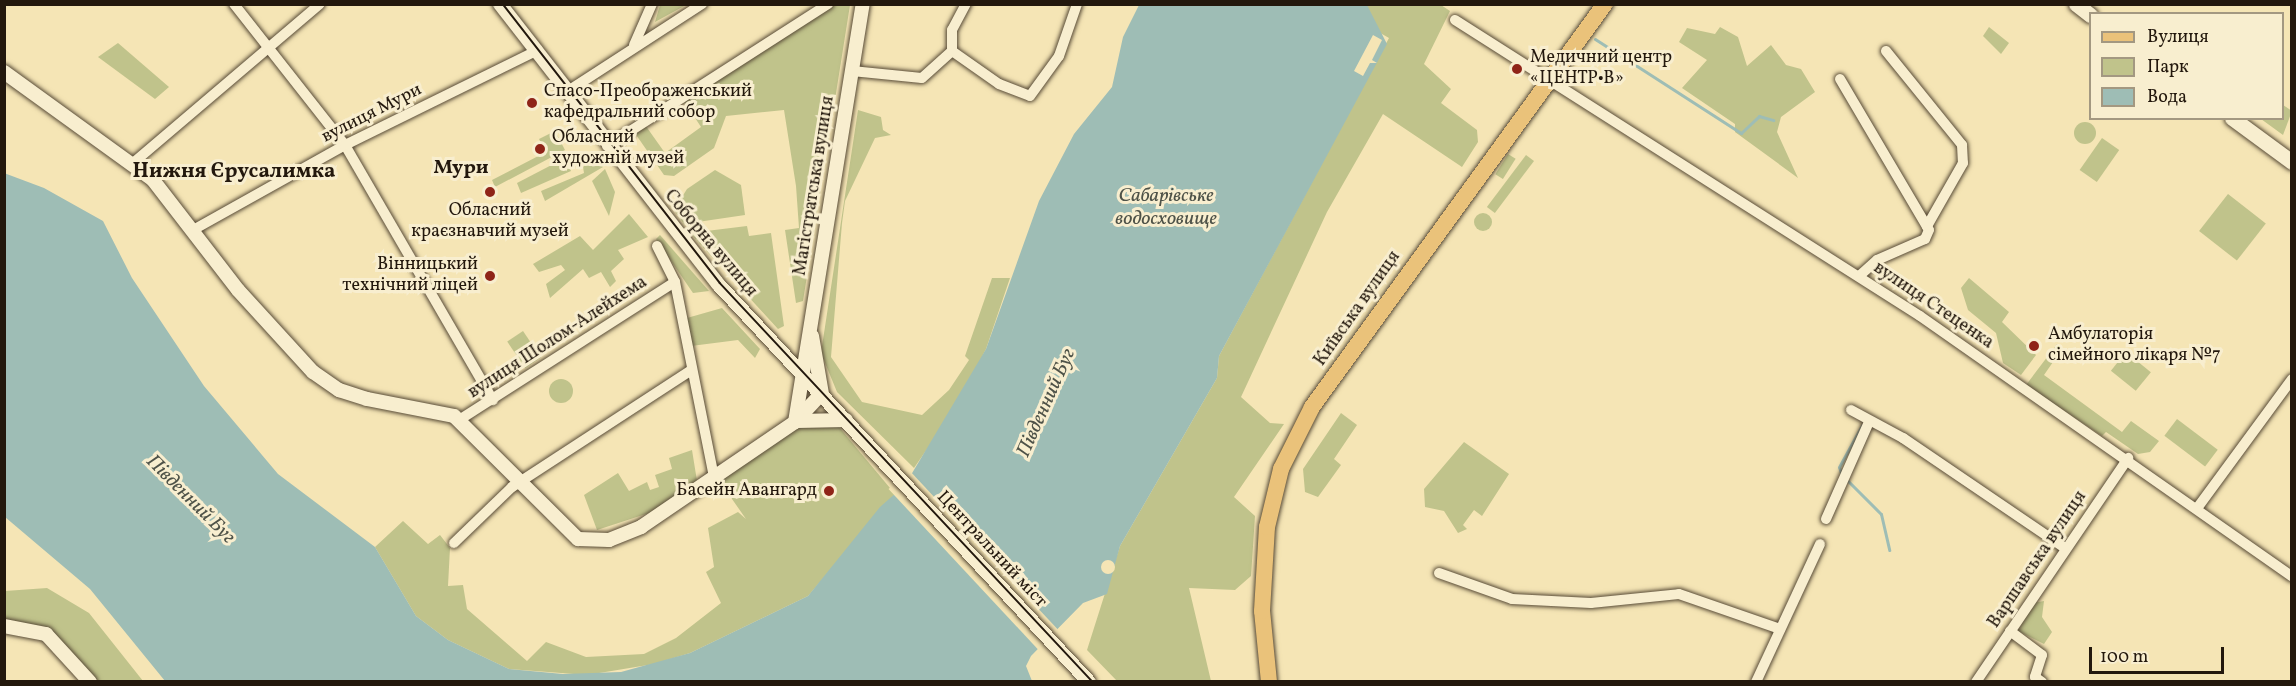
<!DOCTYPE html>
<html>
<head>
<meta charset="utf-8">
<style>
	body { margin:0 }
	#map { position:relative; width:2296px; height:686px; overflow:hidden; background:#f5e5b5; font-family:Vollkorn,serif }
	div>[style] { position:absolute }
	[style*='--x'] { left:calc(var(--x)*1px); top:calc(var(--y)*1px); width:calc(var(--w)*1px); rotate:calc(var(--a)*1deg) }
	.green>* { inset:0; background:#c0c38b; transform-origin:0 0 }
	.round { border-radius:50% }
	.water>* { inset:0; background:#9ebdb5 }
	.pier>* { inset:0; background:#f5e5b5; transform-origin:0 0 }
	.stream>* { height:3px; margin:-1.5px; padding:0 1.5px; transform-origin:1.5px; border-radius:1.5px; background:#9ebdb5 }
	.roads { filter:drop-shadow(0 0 2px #584b37) drop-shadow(0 0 2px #584b37) }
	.minor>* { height:10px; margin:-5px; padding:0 5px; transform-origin:5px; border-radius:5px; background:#f8eecf }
	.tertiary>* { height:14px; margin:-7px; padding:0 7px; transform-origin:7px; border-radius:7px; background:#f8eecf }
	.secondary>* { height:15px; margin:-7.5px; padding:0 7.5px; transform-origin:7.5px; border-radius:7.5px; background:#f8eecf }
	.primary>* { height:16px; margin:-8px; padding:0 8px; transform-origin:8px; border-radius:8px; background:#eac27a }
	.tram>* { height:1.5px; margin:-0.75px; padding:0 0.75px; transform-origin:0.75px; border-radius:0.75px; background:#23180d }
	.dots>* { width:16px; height:16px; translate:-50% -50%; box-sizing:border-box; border:3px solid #f8eecf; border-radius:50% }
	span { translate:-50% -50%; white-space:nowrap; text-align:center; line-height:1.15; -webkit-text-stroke:6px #f8eecf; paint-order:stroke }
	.poi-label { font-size:18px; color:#23180d }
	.left { translate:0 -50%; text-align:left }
	.right { translate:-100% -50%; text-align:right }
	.street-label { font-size:18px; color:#23180d }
	.neighbourhood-label { font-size:20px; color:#23180d; font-weight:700 }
	.water-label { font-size:20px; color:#4e5248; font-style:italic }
	.quarter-label { font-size:21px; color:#23180d; font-weight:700 }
	.frame { position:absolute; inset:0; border:6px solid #23180d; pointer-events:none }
	.legend { position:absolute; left:2089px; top:12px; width:195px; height:108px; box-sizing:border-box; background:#f8eecf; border:2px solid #a39881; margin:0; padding:8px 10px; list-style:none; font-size:18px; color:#23180d }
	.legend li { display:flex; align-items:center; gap:12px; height:30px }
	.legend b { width:30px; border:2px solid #a39881 }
	.scale { position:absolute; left:2089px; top:647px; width:135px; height:27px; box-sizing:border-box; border:3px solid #23180d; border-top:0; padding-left:8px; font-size:18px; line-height:21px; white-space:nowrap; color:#23180d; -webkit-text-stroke:4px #f8eecf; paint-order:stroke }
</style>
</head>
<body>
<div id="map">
	<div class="green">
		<div style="clip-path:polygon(660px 5px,660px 4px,686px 5px,655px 22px)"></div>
		<div style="clip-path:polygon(827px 5px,850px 5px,803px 301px,796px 303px,785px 230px,799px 228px,796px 186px,784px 110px,726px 116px,714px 148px,674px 176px,664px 175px,632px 129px,643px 122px,665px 153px,701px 127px,682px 98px)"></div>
		<div style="clip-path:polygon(1331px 5px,1441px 5px,1450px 11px,1424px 64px,1451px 89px,1441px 103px,1477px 130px,1478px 142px,1462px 167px,1383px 114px,1327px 212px,1241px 397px,1270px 423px,1284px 424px,1234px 497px,1255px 516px,1251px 576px,1235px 590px,1189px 588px,1211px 681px,1117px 681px,1087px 650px,1120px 546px,1217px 378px,1219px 356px,1389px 38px)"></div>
		<div style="clip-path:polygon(1720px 27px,1738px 37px,1747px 66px,1771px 45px,1786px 65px,1801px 69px,1815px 92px,1781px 117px,1777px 132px,1798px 178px,1735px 132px,1735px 124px,1682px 88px,1707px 60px,1679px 42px,1687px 28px,1715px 34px)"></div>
		<div style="clip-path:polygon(1989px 27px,2009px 43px,2001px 54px,1983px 36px)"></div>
		<div style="clip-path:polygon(118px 43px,169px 87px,155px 99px,98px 57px)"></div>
		<div style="clip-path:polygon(2283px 105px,2292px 111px,2283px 135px,2261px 119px,2282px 118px)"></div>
		<div style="clip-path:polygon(858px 110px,881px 117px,883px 130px,891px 135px,875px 138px,845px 201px,842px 223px,831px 357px,862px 402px,922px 415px,949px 390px,969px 360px,965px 356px,992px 278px,1010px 278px,986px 349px,958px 404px,914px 468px,837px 392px,821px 353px)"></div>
		<div class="round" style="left:2074px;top:122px;width:22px;height:22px"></div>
		<div style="clip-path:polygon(555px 131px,565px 150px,495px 187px,492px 180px,546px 152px,539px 139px)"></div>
		<div style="left:2102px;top:138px;width:21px;height:39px;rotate:35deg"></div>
		<div style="left:1508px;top:154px;width:9px;height:24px;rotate:32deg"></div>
		<div style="clip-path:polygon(595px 155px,603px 167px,545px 201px,541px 191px,584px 173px,583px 167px)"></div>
		<div style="left:1526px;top:155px;width:10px;height:65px;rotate:37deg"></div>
		<div style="clip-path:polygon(565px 158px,571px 171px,521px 193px,517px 183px)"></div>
		<div style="clip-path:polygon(605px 169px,615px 192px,609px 216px,592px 181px)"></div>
		<div style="clip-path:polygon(715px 170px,741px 185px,745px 215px,684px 224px,674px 210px,687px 189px)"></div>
		<div style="left:2228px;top:194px;width:48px;height:47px;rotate:38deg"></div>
		<div class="round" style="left:1474px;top:213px;width:18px;height:18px"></div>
		<div style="clip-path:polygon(629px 214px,648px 237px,618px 250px,624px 259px,611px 271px,616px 281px,610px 287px,601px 272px,589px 278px,583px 269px,550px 298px,546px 284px,565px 270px,561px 265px,539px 272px,533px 264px,580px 236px,593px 250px)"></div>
		<div style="clip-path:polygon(747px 226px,749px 236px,771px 233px,784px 326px,778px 329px,690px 233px)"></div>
		<div style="clip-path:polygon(660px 235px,709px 291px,693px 293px,656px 239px)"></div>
		<div style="clip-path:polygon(1969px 278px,2009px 312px,2002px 322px,2036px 355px,2021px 375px,2003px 363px,1996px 333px,1968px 310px,1961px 288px)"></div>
		<div style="clip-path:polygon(722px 308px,760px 349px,755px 358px,738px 340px,691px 346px,687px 318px)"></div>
		<div style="left:523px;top:331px;width:32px;height:19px;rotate:56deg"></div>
		<div style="clip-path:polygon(2057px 344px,2062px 349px,2044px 375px,2122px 432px,2131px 421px,2159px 441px,2150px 452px,2138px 454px,2106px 432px,2102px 436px,2026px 385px)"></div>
		<div style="left:2126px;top:352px;width:32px;height:24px;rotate:39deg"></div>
		<div class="round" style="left:549px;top:379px;width:24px;height:24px"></div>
		<div style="clip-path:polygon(1341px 413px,1357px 425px,1334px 459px,1341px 465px,1318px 497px,1305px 492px,1303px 469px)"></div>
		<div style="left:2177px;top:419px;width:51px;height:21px;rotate:37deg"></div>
		<div style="clip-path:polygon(798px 423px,839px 427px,895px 494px,808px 596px,690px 653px,654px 664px,587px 675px,509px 669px,448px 640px,416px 616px,375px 547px,403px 521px,428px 544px,440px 535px,450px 548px,448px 586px,463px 585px,467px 609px,527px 661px,546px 642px,586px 657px,644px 654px,676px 638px,721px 603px,706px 572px,714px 567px,708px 528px,738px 512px,746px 519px,718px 479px)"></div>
		<div style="clip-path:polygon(1464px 442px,1509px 474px,1482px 516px,1474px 510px,1463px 525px,1467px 529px,1458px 533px,1444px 511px,1425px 507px,1424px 489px)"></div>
		<div style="clip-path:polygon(692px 450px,697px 481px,649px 513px,597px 530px,584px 495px,618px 473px,629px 491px,647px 482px,650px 490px,659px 487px,655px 475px,672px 469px,669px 458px)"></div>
		<div style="clip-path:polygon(47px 588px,89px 613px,143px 681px,91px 681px,56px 642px,5px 626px,5px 591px)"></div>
		<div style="clip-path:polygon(2044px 601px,2042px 617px,2052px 632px,2044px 644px,2018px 631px,2033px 603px)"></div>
	</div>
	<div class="water">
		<div style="clip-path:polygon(1139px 5px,1367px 5px,1387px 44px,1219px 356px,1217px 378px,1120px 546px,1107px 594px,1083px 603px,1031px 656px,1026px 666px,1032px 681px,165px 681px,90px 589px,5px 517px,4px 173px,44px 188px,103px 221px,132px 278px,204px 386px,278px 474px,375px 547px,416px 616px,448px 640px,509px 669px,563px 674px,621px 672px,690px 653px,808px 596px,880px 507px,905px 485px,986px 349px,1039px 201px,1074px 134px,1112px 87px,1123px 37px)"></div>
	</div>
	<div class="pier">
		<div style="clip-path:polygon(1373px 35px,1382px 40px,1372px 60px,1377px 63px,1370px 63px,1363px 76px,1354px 71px)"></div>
		<div style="left:909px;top:470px;width:223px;height:28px;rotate:47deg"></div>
		<div class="round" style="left:1101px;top:560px;width:14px;height:14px"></div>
	</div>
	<div class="stream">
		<div style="--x:1595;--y:39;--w:174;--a:32.8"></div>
		<div style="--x:1741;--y:133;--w:25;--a:-43"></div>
		<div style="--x:1759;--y:116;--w:15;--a:16"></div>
		<div style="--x:1842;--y:476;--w:9;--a:-108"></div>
		<div style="--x:1839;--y:467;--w:48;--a:-61.3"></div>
		<div style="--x:1847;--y:480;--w:48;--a:45"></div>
		<div style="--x:1881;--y:514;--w:37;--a:77"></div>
	</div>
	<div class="roads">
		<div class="minor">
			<div style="--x:234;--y:4;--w:179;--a:51.8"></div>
			<div style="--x:345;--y:145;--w:295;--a:59.9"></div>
			<div style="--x:1455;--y:20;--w:551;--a:32.48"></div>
			<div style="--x:1920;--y:316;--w:454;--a:35"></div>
			<div style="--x:634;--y:45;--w:45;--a:-66.3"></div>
			<div style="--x:952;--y:51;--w:57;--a:35.1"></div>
			<div style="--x:999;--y:84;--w:33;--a:21"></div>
			<div style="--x:1030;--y:96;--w:49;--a:-54.1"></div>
			<div style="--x:1059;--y:56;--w:55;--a:-70.9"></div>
			<div style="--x:1886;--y:51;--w:121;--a:51"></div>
			<div style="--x:1962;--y:145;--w:18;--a:87"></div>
			<div style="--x:1963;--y:163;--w:73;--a:119.7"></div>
			<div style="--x:852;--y:71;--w:70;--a:5.7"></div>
			<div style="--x:922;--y:78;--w:40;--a:-42"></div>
			<div style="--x:952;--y:51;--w:21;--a:-90"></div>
			<div style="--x:952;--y:30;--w:30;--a:-62"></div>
			<div style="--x:1840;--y:79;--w:175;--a:59.5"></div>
			<div style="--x:1929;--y:230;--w:10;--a:114"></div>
			<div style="--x:1925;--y:239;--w:52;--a:156.4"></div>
			<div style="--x:1877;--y:260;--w:24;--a:138"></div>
			<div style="--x:568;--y:91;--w:160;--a:-33"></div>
			<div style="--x:607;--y:146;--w:263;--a:-32.7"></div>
			<div style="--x:133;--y:163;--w:245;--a:-40.4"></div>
			<div style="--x:193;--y:230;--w:174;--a:-29.2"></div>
			<div style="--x:345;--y:145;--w:215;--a:-26.2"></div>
			<div style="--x:657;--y:246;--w:40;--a:63.4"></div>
			<div style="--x:675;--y:282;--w:199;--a:78.7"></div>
			<div style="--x:1851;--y:410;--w:59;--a:28.3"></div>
			<div style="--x:1903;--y:438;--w:196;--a:34.2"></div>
			<div style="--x:459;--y:420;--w:256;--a:-32.6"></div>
			<div style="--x:2198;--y:507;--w:159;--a:-53.7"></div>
			<div style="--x:1826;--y:519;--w:106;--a:-66.1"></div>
			<div style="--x:454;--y:543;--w:81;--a:-44"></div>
			<div style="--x:512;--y:487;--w:212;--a:-33.1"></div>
			<div style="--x:1439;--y:573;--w:77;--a:19.6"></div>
			<div style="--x:1512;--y:599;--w:79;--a:2.9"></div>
			<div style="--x:1591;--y:603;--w:88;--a:-5.8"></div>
			<div style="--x:1679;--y:594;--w:107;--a:19.1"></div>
			<div style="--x:2010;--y:631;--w:40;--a:37"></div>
			<div style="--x:2042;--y:655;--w:23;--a:108"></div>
			<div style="--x:2035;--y:677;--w:9;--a:36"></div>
			<div style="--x:1756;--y:682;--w:152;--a:-65.1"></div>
			<div style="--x:1976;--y:682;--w:271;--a:-55.8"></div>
		</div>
		<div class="tertiary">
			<div style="--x:500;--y:4;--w:355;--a:52.1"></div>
			<div style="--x:718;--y:284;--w:544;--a:47.01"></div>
			<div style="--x:4;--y:72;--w:184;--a:35.9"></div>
			<div style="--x:153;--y:180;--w:139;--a:52.3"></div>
			<div style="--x:238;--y:290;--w:111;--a:47.6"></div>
			<div style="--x:313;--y:372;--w:32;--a:35"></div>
			<div style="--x:339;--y:390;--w:29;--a:18"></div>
			<div style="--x:367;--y:399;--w:89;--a:11.1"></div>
			<div style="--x:454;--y:416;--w:175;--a:44.8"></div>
			<div style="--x:578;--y:539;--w:31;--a:2"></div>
			<div style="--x:609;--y:540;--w:35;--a:-22"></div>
			<div style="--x:641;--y:527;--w:186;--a:-34.3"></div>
			<div style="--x:795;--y:422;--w:38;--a:-47"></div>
			<div style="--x:812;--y:336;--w:59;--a:80.2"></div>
			<div style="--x:797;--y:421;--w:49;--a:-1.2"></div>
			<div style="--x:795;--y:422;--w:423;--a:-80.8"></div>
			<div style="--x:4;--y:626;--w:43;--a:10.8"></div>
			<div style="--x:46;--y:634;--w:65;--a:47.5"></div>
		</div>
		<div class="secondary">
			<div style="--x:2076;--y:4;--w:18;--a:38"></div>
			<div style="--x:2232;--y:118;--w:74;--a:36.3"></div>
		</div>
		<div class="primary">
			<div style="--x:1269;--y:682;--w:71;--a:-95.6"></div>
			<div style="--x:1262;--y:611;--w:84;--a:-86.6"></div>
			<div style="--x:1267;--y:527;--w:60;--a:-76.4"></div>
			<div style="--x:1281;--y:469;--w:69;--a:-63.4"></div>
			<div style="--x:1312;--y:407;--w:498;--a:-54"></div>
		</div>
	</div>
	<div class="tram">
		<div style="--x:503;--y:4;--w:353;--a:52.1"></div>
		<div style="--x:720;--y:283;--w:546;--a:46.93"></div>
	</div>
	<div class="dots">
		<div style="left:1517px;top:69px;background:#8f2418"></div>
		<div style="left:532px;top:103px;background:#8f2418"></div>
		<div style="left:540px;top:149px;background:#8f2418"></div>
		<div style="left:490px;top:192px;background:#8f2418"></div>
		<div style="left:490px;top:276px;background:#8f2418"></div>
		<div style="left:2034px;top:346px;background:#8f2418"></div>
		<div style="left:829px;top:491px;background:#8f2418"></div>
	</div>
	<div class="poi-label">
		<span class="left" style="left:1530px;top:69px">Медичний центр<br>«ЦЕНТР•В»</span>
		<span class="left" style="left:544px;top:103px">Спасо-Преображенський<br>кафедральний собор</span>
		<span class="left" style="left:552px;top:149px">Обласний<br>художній музей</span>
		<span style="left:490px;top:222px">Обласний<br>краєзнавчий музей</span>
		<span class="right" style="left:478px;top:276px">Вінницький<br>технічний ліцей</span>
		<span class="left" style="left:2048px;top:346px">Амбулаторія<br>сімейного лікаря №7</span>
		<span class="right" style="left:817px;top:491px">Басейн Авангард</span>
	</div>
	<div class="street-label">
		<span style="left:372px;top:114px;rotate:-27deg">вулиця Мури</span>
		<span style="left:815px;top:186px;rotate:-81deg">Магістратська вулиця</span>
		<span style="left:710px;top:244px;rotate:50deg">Соборна вулиця</span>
		<span style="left:1933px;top:306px;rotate:34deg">вулиця Стеценка</span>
		<span style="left:1358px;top:309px;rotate:-55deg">Київська вулиця</span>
		<span style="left:558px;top:338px;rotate:-33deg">вулиця Шолом-Алейхема</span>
		<span style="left:991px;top:550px;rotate:47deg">Центральний міст</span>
		<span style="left:2038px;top:560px;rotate:-56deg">Варшавська вулиця</span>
	</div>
	<div class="neighbourhood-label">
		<span style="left:461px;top:168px">Мури</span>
	</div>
	<div class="water-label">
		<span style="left:1166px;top:208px">Сабарівське<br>водосховище</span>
		<span style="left:1047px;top:403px;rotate:-66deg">Південний Буг</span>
		<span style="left:190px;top:500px;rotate:45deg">Південний Буг</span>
	</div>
	<div class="quarter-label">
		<span style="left:234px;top:172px">Нижня Єрусалимка</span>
	</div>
	<div class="frame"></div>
	<ul class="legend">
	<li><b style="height:8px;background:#eac27a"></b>Вулиця</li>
	<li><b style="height:16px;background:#c0c38b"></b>Парк</li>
	<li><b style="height:16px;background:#9ebdb5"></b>Вода</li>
	</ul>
	<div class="scale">100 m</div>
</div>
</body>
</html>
